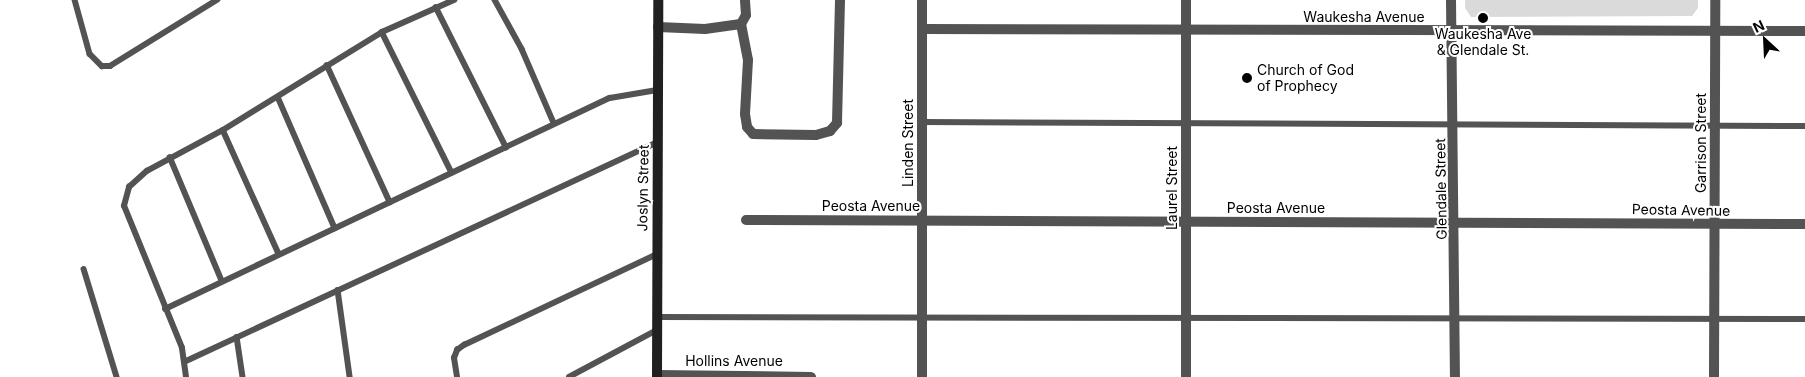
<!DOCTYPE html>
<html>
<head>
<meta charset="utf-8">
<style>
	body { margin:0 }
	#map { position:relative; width:1805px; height:377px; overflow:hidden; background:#fff; font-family:Inter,sans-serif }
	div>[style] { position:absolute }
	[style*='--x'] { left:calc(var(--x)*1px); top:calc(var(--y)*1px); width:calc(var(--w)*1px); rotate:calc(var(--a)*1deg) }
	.green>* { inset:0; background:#dadada }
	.lane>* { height:5.5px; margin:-2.75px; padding:0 2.75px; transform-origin:2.75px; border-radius:2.75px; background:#535353 }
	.street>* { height:10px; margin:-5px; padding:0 5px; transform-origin:5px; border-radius:5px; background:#535353 }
	.secondary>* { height:10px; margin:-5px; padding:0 5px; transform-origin:5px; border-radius:5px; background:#202020 }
	.dots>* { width:14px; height:14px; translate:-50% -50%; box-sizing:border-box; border:2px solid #fff; border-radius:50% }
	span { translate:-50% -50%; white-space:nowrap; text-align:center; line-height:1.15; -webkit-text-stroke:4px #fff; paint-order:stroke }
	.street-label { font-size:14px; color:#000 }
	.poi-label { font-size:14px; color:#000 }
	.left { translate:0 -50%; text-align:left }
	.north { position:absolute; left:1740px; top:15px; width:50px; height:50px; -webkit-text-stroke:4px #fff; paint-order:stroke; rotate:335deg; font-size:14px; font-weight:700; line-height:20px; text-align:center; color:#000 }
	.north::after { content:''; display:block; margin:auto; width:18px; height:22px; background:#000; clip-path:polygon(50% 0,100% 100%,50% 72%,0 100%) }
</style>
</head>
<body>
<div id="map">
	<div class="green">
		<div style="clip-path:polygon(1465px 0,1698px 0,1698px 8px,1692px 16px,1471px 17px,1465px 8px)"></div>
	</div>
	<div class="lane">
		<div style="--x:75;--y:0;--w:56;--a:74.5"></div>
		<div style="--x:90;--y:54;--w:17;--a:45"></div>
		<div style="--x:102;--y:66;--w:8;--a:0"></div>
		<div style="--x:110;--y:66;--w:126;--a:-31.7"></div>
		<div style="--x:495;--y:0;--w:56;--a:61.1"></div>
		<div style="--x:522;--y:49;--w:81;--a:66.6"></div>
		<div style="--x:436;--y:7;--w:157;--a:63.4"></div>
		<div style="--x:382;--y:32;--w:157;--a:63.6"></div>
		<div style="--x:327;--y:65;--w:151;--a:65.3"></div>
		<div style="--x:278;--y:97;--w:143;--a:66.5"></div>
		<div style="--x:922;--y:122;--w:883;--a:0.26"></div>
		<div style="--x:223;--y:130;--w:136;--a:65.7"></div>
		<div style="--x:170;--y:157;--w:134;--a:67.2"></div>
		<div style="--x:84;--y:269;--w:113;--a:73"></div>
		<div style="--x:338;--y:290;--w:88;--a:82.1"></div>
		<div style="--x:165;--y:309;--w:492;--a:-25.4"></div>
		<div style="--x:610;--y:98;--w:49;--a:-9.5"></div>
		<div style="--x:657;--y:317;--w:1148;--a:0.1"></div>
		<div style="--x:237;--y:337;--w:40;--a:81.5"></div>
		<div style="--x:184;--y:362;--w:523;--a:-24.9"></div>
		<div style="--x:186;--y:377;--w:29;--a:-98"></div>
		<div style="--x:182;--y:348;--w:153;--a:-112.2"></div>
		<div style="--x:124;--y:206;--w:20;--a:-75"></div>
		<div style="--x:129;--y:187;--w:24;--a:-42"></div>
		<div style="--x:147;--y:171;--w:86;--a:-28.3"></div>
		<div style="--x:223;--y:130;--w:187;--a:-31.6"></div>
		<div style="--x:382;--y:32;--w:79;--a:-24"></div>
		<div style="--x:457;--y:377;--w:19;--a:-99"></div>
		<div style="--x:454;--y:358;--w:9;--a:-69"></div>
		<div style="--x:457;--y:350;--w:9;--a:-36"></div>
		<div style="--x:464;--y:345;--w:213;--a:-25.2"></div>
		<div style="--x:569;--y:377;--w:100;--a:-28.1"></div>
	</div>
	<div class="street">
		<div style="--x:1186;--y:0;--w:377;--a:90"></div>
		<div style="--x:1451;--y:0;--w:377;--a:89.4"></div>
		<div style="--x:741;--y:24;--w:37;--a:79"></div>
		<div style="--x:748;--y:60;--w:54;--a:93.2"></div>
		<div style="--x:745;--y:114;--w:13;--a:81"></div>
		<div style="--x:747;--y:127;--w:9;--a:49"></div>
		<div style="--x:753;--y:134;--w:63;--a:0.9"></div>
		<div style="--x:816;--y:135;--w:15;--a:-16"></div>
		<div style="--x:830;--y:131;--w:11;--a:-49"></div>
		<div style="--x:837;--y:123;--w:123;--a:-88.6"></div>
		<div style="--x:741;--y:24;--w:10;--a:-61"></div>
		<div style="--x:746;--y:15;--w:15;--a:-94"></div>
		<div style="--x:658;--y:27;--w:47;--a:2.4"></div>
		<div style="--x:705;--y:29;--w:36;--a:-8"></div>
		<div style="--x:922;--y:29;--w:883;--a:0.13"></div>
		<div style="--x:746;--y:220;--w:1059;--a:0.22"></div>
		<div style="--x:657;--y:375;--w:154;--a:0.7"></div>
		<div style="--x:922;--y:377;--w:377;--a:-90"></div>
		<div style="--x:1714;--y:377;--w:377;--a:-89.8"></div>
	</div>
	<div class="secondary">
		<div style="--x:657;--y:377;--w:377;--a:-89.8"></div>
	</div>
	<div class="dots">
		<div style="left:1483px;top:18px;background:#000"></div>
		<div style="left:1247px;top:78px;background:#000"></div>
	</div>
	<div class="street-label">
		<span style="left:1364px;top:17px">Waukesha Avenue</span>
		<span style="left:908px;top:143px;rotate:-90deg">Linden Street</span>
		<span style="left:1701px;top:143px;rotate:-90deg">Garrison Street</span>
		<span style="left:643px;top:188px;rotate:-89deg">Joslyn Street</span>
		<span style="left:1172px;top:188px;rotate:-90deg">Laurel Street</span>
		<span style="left:1441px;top:189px;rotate:-91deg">Glendale Street</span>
		<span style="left:871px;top:206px">Peosta Avenue</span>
		<span style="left:1276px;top:208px">Peosta Avenue</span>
		<span style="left:1681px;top:210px;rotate:1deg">Peosta Avenue</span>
		<span style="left:734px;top:361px">Hollins Avenue</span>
	</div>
	<div class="poi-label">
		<span style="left:1483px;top:42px">Waukesha Ave<br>&amp; Glendale St.</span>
		<span class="left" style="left:1257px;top:78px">Church of God<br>of Prophecy</span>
	</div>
	<div class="north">N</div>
</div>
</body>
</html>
